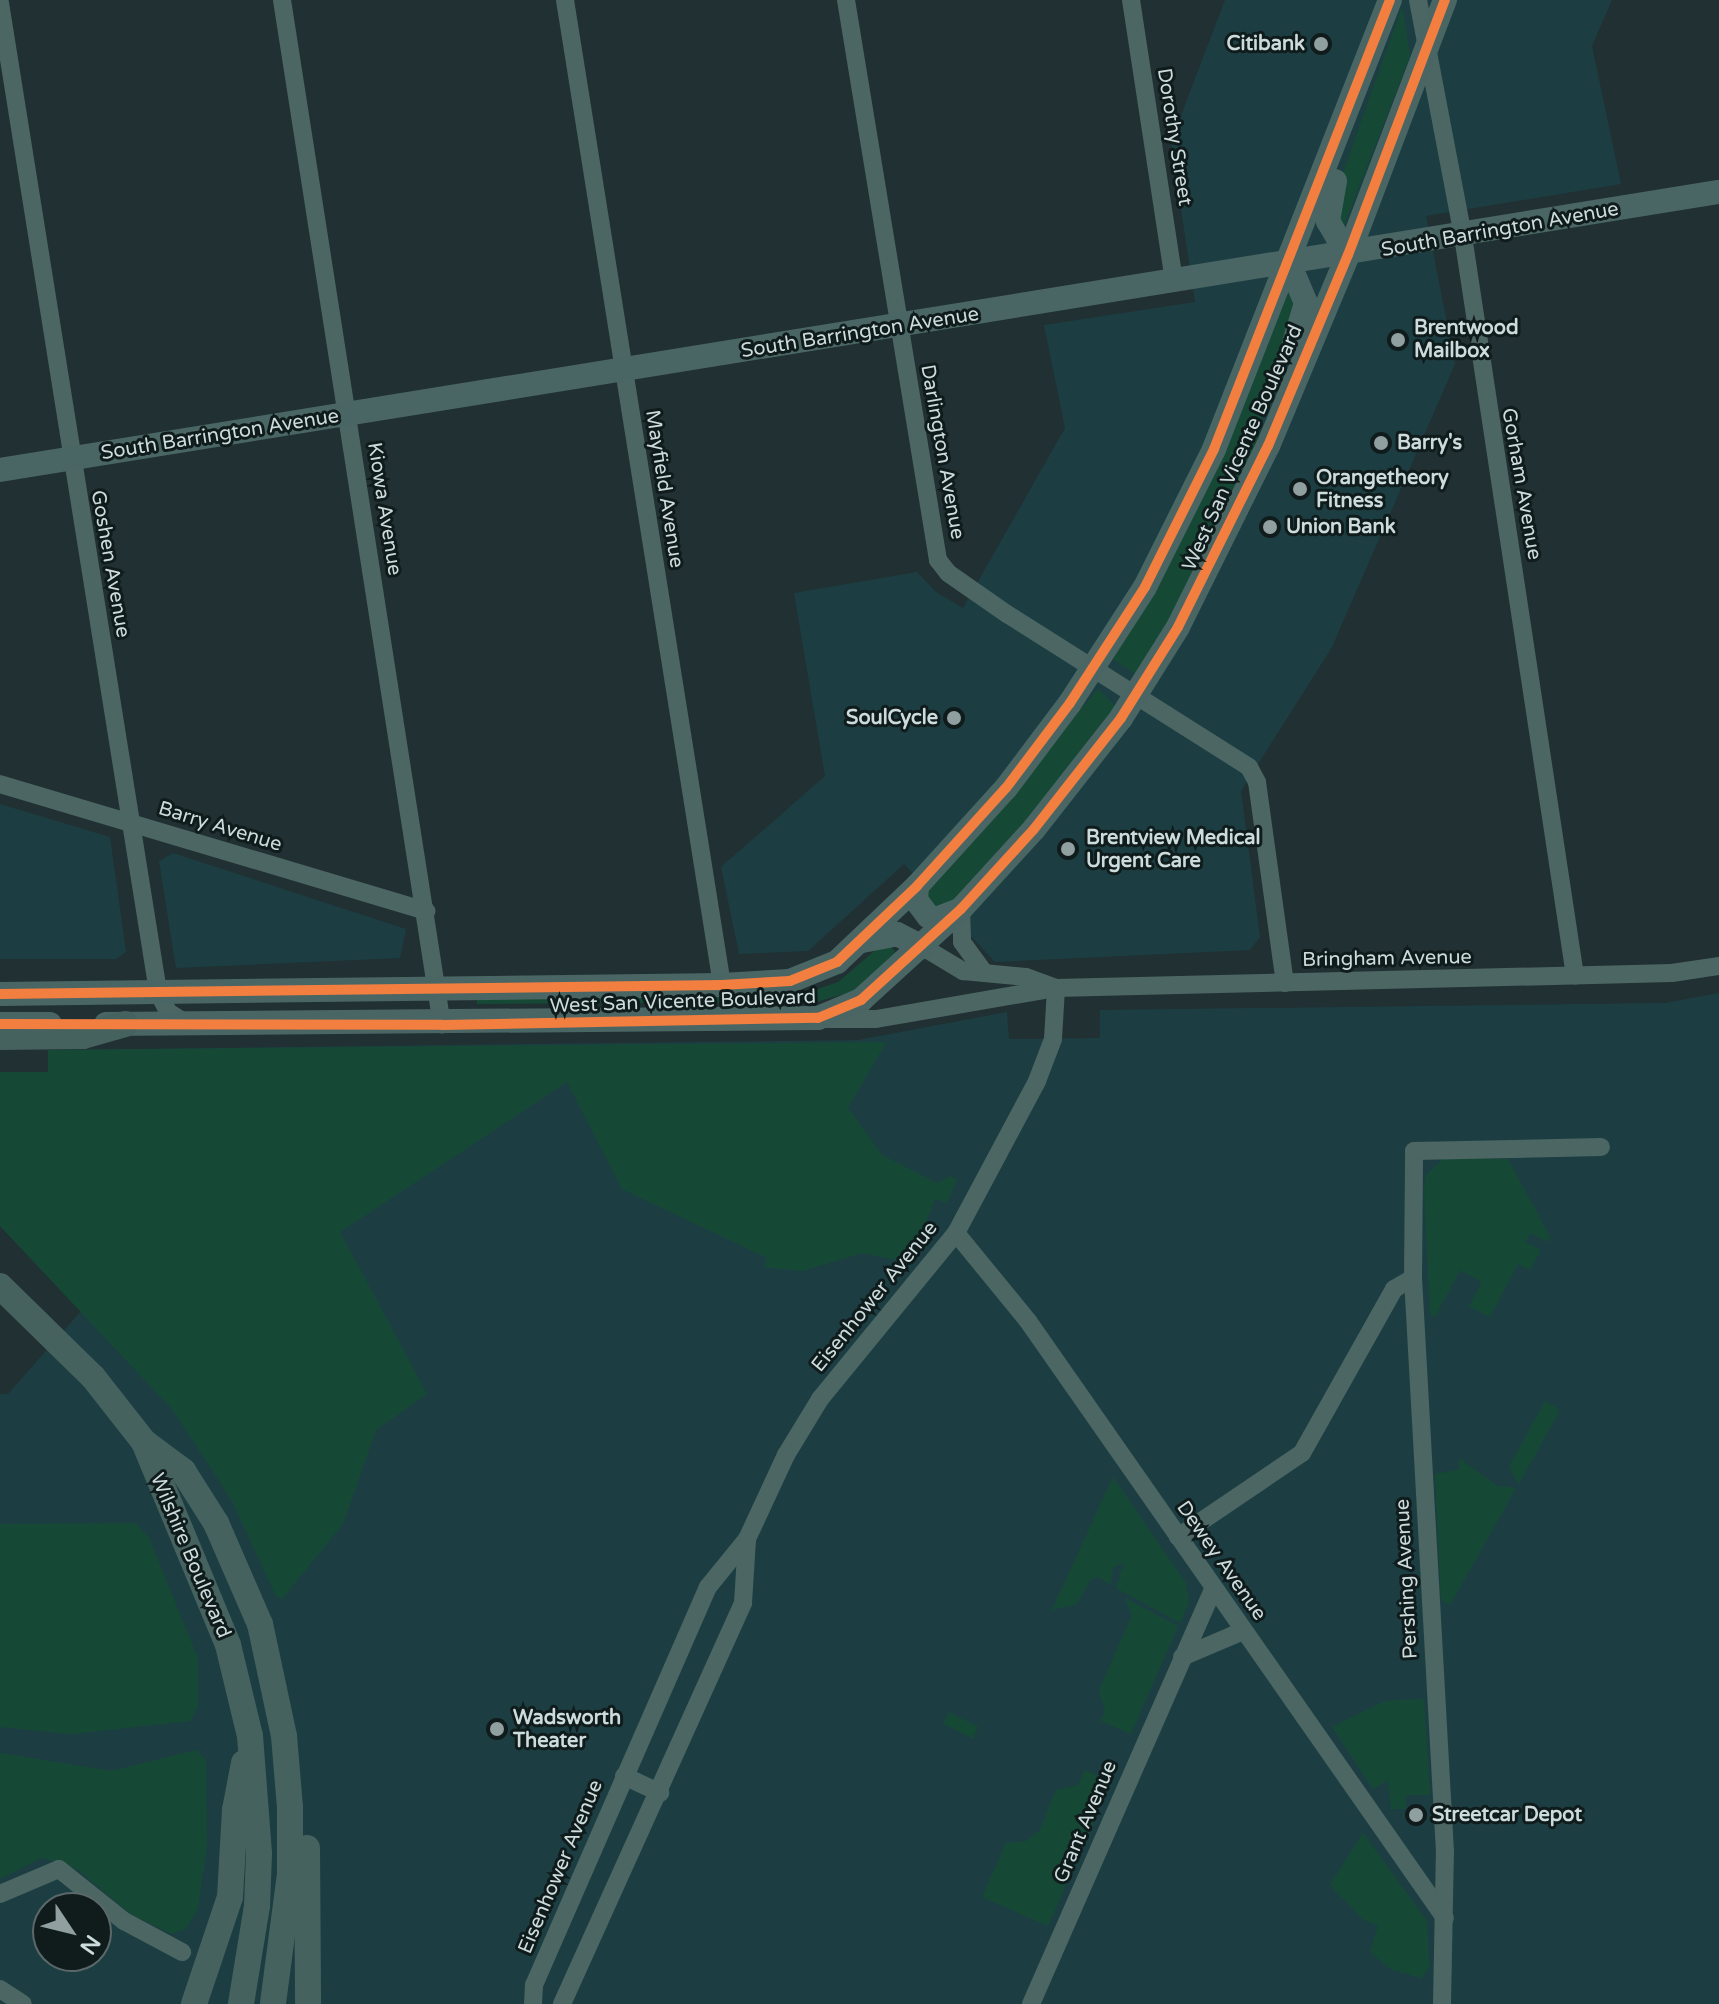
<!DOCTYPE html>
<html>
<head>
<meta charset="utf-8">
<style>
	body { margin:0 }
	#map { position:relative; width:1719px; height:2004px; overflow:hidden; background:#213032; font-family:"Varela Round",sans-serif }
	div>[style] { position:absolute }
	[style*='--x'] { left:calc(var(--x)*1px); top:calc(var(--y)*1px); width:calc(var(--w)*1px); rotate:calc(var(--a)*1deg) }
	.built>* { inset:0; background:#1c3e42 }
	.green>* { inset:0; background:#164935; transform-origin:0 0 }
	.street>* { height:18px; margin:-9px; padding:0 9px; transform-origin:9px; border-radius:9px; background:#4c6663 }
	.secondary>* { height:24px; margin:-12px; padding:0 12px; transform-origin:12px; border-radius:12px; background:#4a6664 }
	.primary>* { height:26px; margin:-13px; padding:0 13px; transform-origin:13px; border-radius:13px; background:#46625f }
	.cycleway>* { height:10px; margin:-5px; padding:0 5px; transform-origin:5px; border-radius:5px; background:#f27e40 }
	.dots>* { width:22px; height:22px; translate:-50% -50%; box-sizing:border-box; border:4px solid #101b1c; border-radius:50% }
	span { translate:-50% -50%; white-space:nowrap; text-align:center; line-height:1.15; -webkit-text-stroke:6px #101b1c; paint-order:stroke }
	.poi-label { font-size:20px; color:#ccdbdc; font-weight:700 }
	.right { translate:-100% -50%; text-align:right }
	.left { translate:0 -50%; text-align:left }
	.street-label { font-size:20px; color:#ccdbdc }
	.north { position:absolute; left:32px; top:1892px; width:80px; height:80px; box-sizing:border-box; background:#101b1c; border:2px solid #5b6869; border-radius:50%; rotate:125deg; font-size:22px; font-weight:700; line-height:32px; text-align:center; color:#ccdbdc }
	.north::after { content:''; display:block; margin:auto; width:28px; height:36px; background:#909fa0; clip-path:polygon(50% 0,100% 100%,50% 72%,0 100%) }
</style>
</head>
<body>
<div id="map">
	<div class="built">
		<div style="clip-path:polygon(1225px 0,1612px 0,1592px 46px,1621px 184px,1426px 216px,1455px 364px,1332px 647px,1241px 791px,1260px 937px,1250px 950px,995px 962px,904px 864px,808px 951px,739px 954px,721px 867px,825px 776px,794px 593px,917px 572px,936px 592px,963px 608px,1065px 428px,1044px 325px,1195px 302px,1171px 142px)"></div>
		<div style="clip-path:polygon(0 804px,110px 837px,126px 952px,116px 959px,0 959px)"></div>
		<div style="clip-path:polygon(173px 853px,406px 929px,400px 958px,176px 968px,159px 861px)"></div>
		<div style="clip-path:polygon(evenodd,1719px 993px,1719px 2004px,0 2004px,0 1394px,8px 1394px,82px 1310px,0 1226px,0 1072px,48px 1072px,48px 1050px,858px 1040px,1007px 1012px,1009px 1039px,1100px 1038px,1100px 1010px,1665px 1003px,1719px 993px,48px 1908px,96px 1908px,96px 1956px,48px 1956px,48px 1908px)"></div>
	</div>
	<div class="green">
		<div style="clip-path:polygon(1402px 7px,1410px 56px,1342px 231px,1333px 201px)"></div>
		<div style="clip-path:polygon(1292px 285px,1297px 319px,1266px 397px,1256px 448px,1178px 605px,1135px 674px,1113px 659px,1189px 527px)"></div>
		<div style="clip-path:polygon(1098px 689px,1115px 706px,1008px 843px,947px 909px,937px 912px,924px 891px)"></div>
		<div style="clip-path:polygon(886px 941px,898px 955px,854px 991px,816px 1002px,477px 1004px,477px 996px,812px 991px,838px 982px)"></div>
		<div style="clip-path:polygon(886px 1042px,848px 1108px,882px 1155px,937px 1183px,950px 1176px,957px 1180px,947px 1203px,935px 1199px,926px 1222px,933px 1227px,910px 1263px,863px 1253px,802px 1271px,764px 1267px,767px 1258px,622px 1189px,567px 1082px,340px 1232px,427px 1394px,376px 1430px,343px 1524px,282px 1599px,276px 1596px,231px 1499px,172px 1409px,0 1226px,0 1072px,48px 1072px,48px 1050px)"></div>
		<div style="clip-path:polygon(1444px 1158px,1508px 1159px,1550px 1237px,1548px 1242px,1530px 1233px,1526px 1242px,1541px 1250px,1530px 1270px,1518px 1264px,1490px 1317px,1469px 1306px,1482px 1282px,1460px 1270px,1435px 1317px,1430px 1314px,1424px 1190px,1426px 1175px)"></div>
		<div style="clip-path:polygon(1545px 1401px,1560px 1410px,1519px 1484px,1509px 1467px)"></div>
		<div style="clip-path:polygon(1459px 1458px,1497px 1486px,1516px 1488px,1450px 1605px,1441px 1600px,1435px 1474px,1459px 1470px)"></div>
		<div style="clip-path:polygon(1113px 1477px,1186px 1583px,1189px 1603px,1180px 1623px,1116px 1588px,1124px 1562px,1113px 1568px,1111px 1585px,1097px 1577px,1090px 1580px,1077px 1604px,1052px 1610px)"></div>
		<div style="clip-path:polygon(135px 1523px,149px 1538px,198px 1658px,198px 1706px,190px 1721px,72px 1734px,0 1727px,0 1524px)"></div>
		<div style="clip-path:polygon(1125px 1598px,1178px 1626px,1131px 1734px,1101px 1721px,1105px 1710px,1099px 1690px,1132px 1615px)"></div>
		<div style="clip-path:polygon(1424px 1699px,1430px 1795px,1406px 1795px,1406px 1809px,1391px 1809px,1388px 1780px,1373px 1789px,1332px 1727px,1385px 1701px)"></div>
		<div style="left:949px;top:1712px;width:33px;height:13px;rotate:27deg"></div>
		<div style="clip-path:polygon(196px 1750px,206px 1760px,207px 1847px,198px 1908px,187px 1928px,172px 1934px,132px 1915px,77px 1869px,42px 1858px,0 1879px,0 1753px,111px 1771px)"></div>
		<div style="clip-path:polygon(1085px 1770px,1111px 1782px,1048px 1926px,982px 1897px,1006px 1843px,1027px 1841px,1040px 1830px,1056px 1790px,1078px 1785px)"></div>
		<div style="clip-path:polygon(1363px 1833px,1427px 1921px,1429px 1968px,1421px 1978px,1390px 1969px,1370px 1952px,1378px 1926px,1363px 1919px,1330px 1885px)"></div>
	</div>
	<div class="street">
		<div style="--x:282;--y:0;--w:1037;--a:81.13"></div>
		<div style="--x:565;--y:0;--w:997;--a:80.94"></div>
		<div style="--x:846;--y:0;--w:568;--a:80.67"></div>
		<div style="--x:938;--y:560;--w:16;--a:52"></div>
		<div style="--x:948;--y:573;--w:72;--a:34.8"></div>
		<div style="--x:1007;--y:614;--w:286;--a:32.3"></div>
		<div style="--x:1249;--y:767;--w:17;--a:62"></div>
		<div style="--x:1257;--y:782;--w:203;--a:82.1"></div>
		<div style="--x:1131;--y:0;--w:284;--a:81.3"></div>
		<div style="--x:1418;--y:0;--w:240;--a:79.2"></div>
		<div style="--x:1463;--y:236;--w:748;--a:81.39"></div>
		<div style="--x:0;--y:3;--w:1002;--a:80.92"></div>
		<div style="--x:158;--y:992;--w:22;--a:63"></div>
		<div style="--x:168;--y:1012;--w:22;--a:32"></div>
		<div style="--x:0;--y:784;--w:445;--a:16.6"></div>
		<div style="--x:961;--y:909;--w:33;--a:88"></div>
		<div style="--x:962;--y:942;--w:36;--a:54"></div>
		<div style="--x:923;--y:947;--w:47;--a:31"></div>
		<div style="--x:963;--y:971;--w:63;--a:5.4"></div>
		<div style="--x:1026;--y:977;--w:29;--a:20"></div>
		<div style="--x:824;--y:1019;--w:52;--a:0"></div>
		<div style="--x:876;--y:1019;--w:183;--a:-9.8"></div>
		<div style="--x:1056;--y:988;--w:616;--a:-1.39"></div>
		<div style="--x:1672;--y:973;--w:48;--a:-8.5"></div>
		<div style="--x:956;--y:1233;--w:114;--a:50.7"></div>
		<div style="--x:1028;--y:1321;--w:728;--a:55.07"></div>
		<div style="--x:1178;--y:1537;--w:150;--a:-34.1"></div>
		<div style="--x:1302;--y:1453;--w:188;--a:-60.7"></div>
		<div style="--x:1394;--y:1289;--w:22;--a:-30"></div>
		<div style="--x:1182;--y:1657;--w:66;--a:-23.1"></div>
		<div style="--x:624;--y:1776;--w:40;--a:25"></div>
		<div style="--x:0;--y:1894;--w:64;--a:-23"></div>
		<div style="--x:59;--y:1869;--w:83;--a:38.7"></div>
		<div style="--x:124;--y:1921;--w:66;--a:28.1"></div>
		<div style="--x:0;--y:1989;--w:27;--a:33"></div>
		<div style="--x:533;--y:2004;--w:19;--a:-87"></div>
		<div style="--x:534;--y:1985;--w:434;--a:-66.4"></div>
		<div style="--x:708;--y:1587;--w:62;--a:-50.9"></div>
		<div style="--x:747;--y:1539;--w:93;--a:-65.1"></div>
		<div style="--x:786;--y:1455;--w:66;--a:-58.7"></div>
		<div style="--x:820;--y:1399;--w:215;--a:-50.7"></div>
		<div style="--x:956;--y:1233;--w:172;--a:-61.9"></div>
		<div style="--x:1037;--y:1081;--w:45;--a:-69.1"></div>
		<div style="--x:1053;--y:1039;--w:51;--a:-86.6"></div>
		<div style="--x:562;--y:2004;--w:440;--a:-65.7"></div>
		<div style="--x:743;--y:1603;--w:64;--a:-86.4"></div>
		<div style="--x:1031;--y:2004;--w:454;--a:-66.3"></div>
		<div style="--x:1442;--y:2004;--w:152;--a:-88.9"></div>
		<div style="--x:1445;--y:1852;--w:575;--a:-93.19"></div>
		<div style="--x:1413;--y:1278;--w:127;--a:-89.5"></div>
		<div style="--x:1414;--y:1151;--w:187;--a:-1.2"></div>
	</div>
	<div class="secondary">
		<div style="--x:1335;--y:181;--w:41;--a:99.9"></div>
		<div style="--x:1328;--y:221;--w:39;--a:60"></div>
		<div style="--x:1289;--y:263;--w:43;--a:67"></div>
		<div style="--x:1306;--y:303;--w:42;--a:106.7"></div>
		<div style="--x:0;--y:470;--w:1741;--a:-9.19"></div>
		<div style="--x:917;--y:886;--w:14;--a:94"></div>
		<div style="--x:916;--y:900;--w:20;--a:53"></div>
		<div style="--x:928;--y:916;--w:9;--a:21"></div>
		<div style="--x:936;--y:919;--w:26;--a:-21"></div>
		<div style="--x:862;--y:941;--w:36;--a:-11"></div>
		<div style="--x:897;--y:934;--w:29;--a:27"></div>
		<div style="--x:0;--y:994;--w:722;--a:-0.71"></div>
		<div style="--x:722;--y:985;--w:68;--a:-3.4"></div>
		<div style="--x:790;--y:981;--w:51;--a:-22"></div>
		<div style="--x:837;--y:962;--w:110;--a:-43.5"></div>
		<div style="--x:917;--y:886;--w:132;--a:-47.8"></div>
		<div style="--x:1006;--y:788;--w:106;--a:-53"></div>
		<div style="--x:1070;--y:703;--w:138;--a:-57.1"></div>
		<div style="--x:1145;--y:587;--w:154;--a:-63.4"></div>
		<div style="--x:1214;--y:449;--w:482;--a:-68.6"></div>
		<div style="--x:0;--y:1024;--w:50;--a:0"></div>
		<div style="--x:106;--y:1024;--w:712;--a:-0.48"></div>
		<div style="--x:818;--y:1018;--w:47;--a:-22.7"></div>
		<div style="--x:861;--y:1000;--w:135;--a:-42.3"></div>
		<div style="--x:961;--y:909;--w:108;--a:-47.6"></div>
		<div style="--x:1034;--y:829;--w:141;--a:-51.9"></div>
		<div style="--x:1121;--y:718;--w:107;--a:-57.9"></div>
		<div style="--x:1178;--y:627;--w:202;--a:-63.6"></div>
		<div style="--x:1268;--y:446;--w:207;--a:-67.3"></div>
		<div style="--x:1348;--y:255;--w:273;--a:-69.2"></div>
	</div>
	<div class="primary">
		<div style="--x:0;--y:1037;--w:83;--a:-0.7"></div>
		<div style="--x:83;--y:1036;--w:44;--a:-15.9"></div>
		<div style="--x:0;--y:1286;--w:130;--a:44.4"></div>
		<div style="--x:93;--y:1377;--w:83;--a:51.9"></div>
		<div style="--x:144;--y:1442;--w:220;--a:67.5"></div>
		<div style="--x:228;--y:1645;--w:94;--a:76.4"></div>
		<div style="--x:250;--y:1736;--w:118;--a:85.6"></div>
		<div style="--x:259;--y:1854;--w:52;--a:92.2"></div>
		<div style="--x:257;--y:1906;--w:99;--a:99.3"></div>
		<div style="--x:144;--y:1442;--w:49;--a:36.6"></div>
		<div style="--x:183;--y:1471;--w:62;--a:57.6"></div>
		<div style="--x:216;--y:1523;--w:110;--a:66.5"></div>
		<div style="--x:260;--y:1624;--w:115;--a:77.9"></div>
		<div style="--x:284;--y:1736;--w:71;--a:85.2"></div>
		<div style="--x:290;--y:1807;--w:67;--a:90"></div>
		<div style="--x:290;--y:1874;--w:131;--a:97.5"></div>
		<div style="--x:307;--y:1848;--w:156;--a:89.6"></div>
		<div style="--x:194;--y:2004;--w:113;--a:-71.4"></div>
		<div style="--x:230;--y:1897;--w:87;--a:-86.7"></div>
		<div style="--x:235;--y:1810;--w:48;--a:-79.2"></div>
	</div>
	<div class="cycleway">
		<div style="--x:0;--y:994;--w:722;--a:-0.71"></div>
		<div style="--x:722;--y:985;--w:68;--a:-3.4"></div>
		<div style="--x:790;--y:981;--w:51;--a:-22"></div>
		<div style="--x:837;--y:962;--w:110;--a:-43.5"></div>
		<div style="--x:917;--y:886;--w:132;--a:-47.8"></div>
		<div style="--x:1006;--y:788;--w:106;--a:-53"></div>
		<div style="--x:1070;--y:703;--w:138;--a:-57.1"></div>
		<div style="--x:1145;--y:587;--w:154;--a:-63.4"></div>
		<div style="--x:1214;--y:449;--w:482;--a:-68.6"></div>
		<div style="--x:0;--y:1024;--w:442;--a:0.1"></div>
		<div style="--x:442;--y:1025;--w:376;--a:-1.1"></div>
		<div style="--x:818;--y:1018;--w:47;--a:-22.7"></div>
		<div style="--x:861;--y:1000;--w:135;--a:-42.3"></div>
		<div style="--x:961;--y:909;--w:108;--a:-47.6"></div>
		<div style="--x:1034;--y:829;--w:141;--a:-51.9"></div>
		<div style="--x:1121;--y:718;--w:107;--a:-57.9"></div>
		<div style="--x:1178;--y:627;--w:202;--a:-63.6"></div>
		<div style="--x:1268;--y:446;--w:207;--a:-67.3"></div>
		<div style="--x:1348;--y:255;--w:273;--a:-69.2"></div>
	</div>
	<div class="dots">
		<div style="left:1321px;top:44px;background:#909fa0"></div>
		<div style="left:1398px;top:340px;background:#909fa0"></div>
		<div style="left:1381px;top:443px;background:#909fa0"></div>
		<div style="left:1300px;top:489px;background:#909fa0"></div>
		<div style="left:1270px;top:527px;background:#909fa0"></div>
		<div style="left:954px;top:718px;background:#909fa0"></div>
		<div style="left:1068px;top:849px;background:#909fa0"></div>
		<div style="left:497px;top:1729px;background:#909fa0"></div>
		<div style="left:1416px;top:1815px;background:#909fa0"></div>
	</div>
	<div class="poi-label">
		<span class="right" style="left:1305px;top:44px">Citibank</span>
		<span class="left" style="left:1414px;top:340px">Brentwood<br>Mailbox</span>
		<span class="left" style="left:1397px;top:443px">Barry's</span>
		<span class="left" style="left:1316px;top:490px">Orangetheory<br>Fitness</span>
		<span class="left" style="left:1286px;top:527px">Union Bank</span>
		<span class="right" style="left:938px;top:718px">SoulCycle</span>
		<span class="left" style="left:1086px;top:850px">Brentview Medical<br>Urgent Care</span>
		<span class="left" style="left:513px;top:1730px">Wadsworth<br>Theater</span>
		<span class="left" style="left:1432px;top:1815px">Streetcar Depot</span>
	</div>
	<div class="street-label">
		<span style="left:1174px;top:137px;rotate:81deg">Dorothy Street</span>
		<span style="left:1500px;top:230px;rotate:-10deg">South Barrington Avenue</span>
		<span style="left:860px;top:333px;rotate:-9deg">South Barrington Avenue</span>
		<span style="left:220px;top:435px;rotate:-9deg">South Barrington Avenue</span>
		<span style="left:1243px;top:448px;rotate:-66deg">West San Vicente Boulevard</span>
		<span style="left:942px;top:452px;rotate:80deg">Darlington Avenue</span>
		<span style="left:1521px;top:484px;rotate:80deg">Gorham Avenue</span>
		<span style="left:664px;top:489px;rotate:81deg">Mayfield Avenue</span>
		<span style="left:384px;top:509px;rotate:81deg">Kiowa Avenue</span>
		<span style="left:110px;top:564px;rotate:80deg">Goshen Avenue</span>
		<span style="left:220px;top:827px;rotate:17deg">Barry Avenue</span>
		<span style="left:1387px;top:959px;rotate:-1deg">Bringham Avenue</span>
		<span style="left:683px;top:1002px;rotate:-2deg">West San Vicente Boulevard</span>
		<span style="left:875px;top:1297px;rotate:-51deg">Eisenhower Avenue</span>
		<span style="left:190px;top:1556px;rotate:67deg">Wilshire Boulevard</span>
		<span style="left:1221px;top:1561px;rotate:55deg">Dewey Avenue</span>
		<span style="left:1407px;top:1579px;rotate:-93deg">Pershing Avenue</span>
		<span style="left:1086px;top:1822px;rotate:-67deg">Grant Avenue</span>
		<span style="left:561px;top:1867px;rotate:-67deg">Eisenhower Avenue</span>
	</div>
	<div class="north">N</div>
</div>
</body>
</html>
